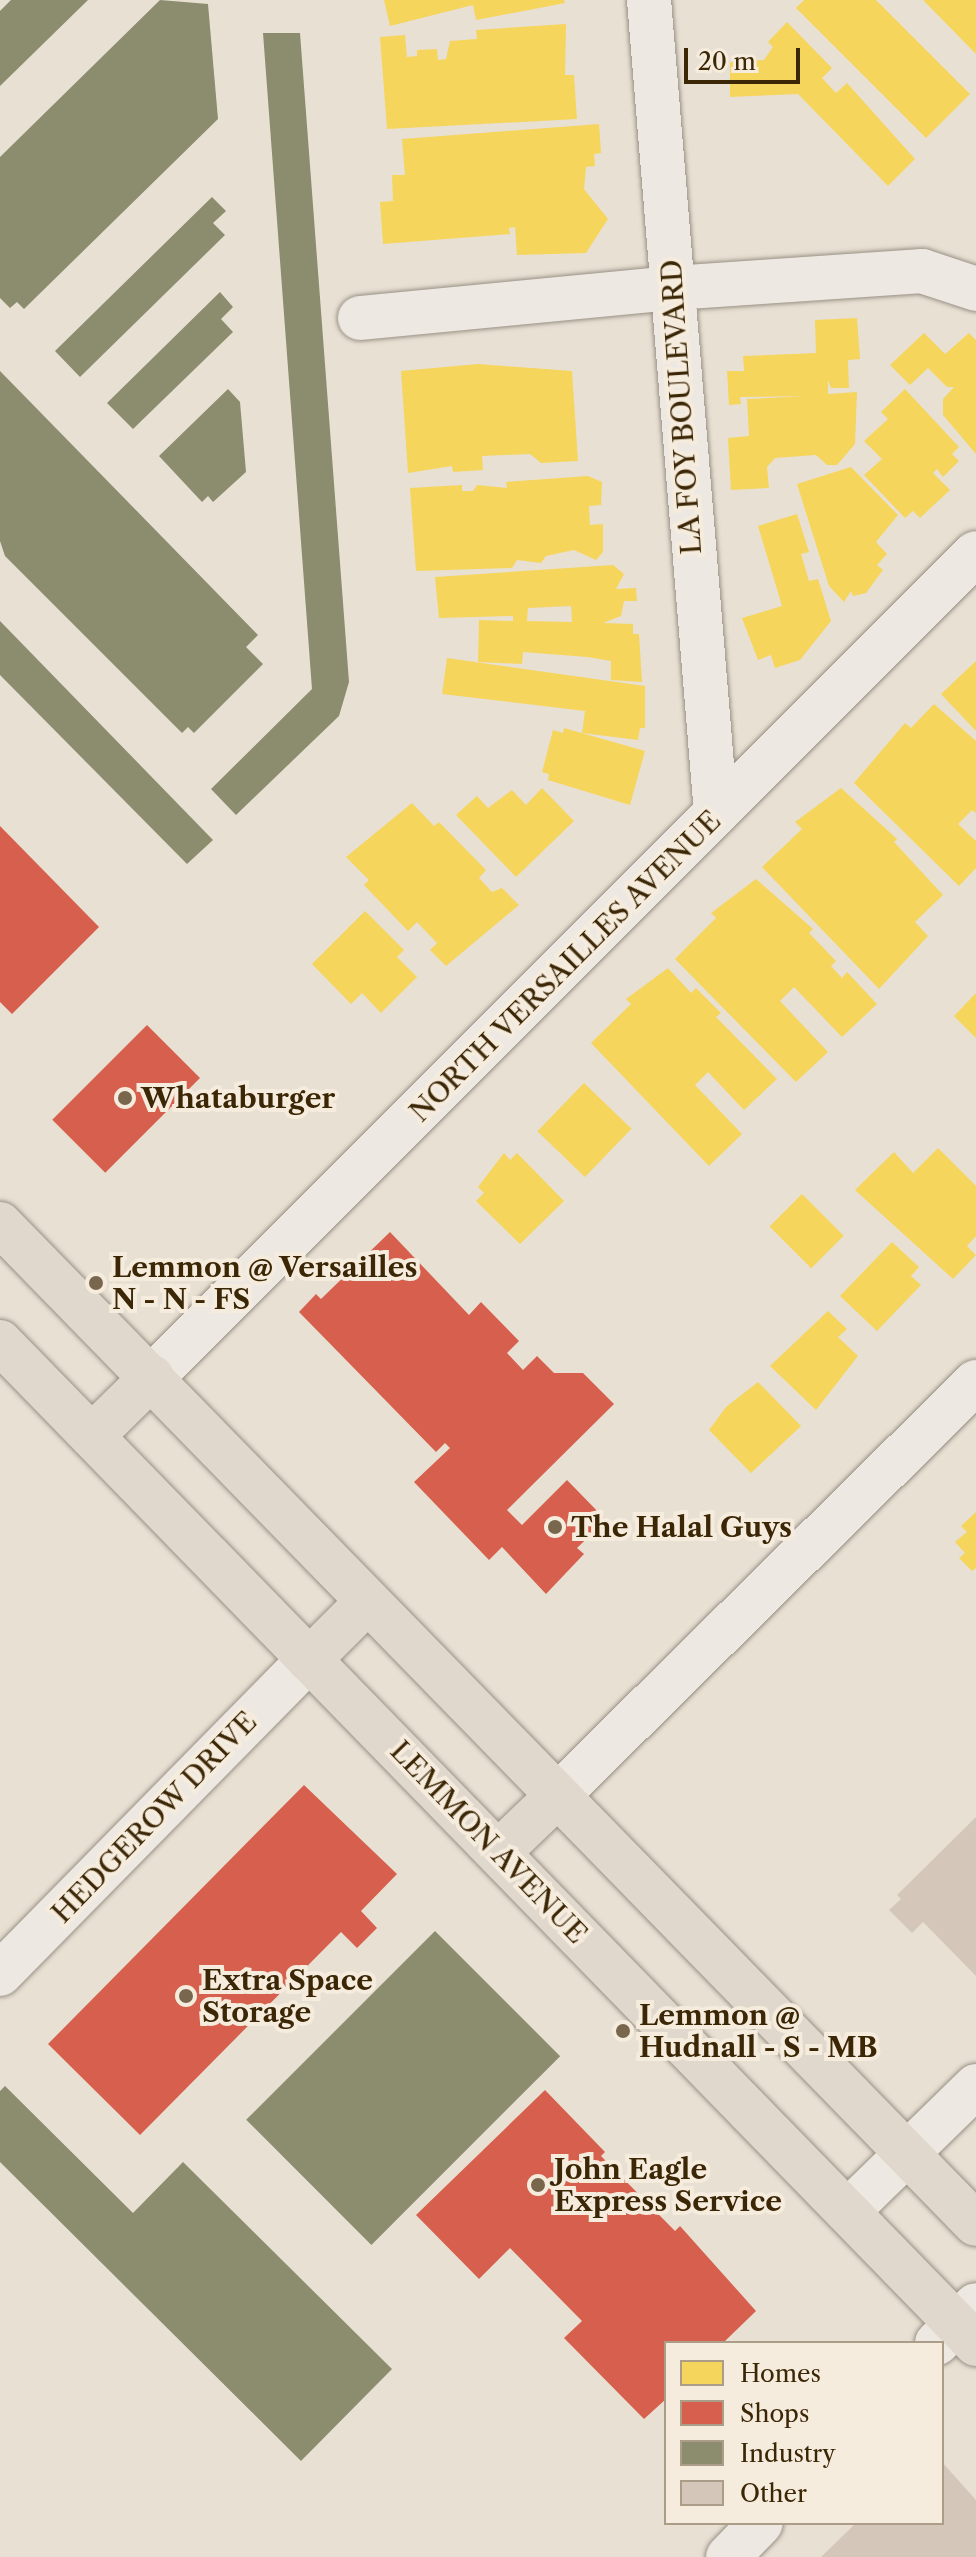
<!DOCTYPE html>
<html>
<head>
<meta charset="utf-8">
<style>
	body { margin:0 }
	#map { position:relative; width:976px; height:2557px; overflow:hidden; background:#e8e0d3; font-family:"Libre Caslon Text",serif }
	div>[style] { position:absolute }
	[style*='--x'] { left:calc(var(--x)*1px); top:calc(var(--y)*1px); width:calc(var(--w)*1px); rotate:calc(var(--a)*1deg) }
	.homes>* { inset:0; background:#f6d55c; transform-origin:0 0 }
	.shops>* { inset:0; background:#d6604d; transform-origin:0 0 }
	.industry>* { inset:0; background:#8c8c6e; transform-origin:0 0 }
	.building>* { inset:0; background:#d5c6ba }
	.roads { filter:drop-shadow(0 0 2px #999185) drop-shadow(0 0 2px #999185) }
	.minor>* { height:44px; margin:-22px; padding:0 22px; transform-origin:22px; border-radius:22px; background:#ede8e2 }
	.major>* { height:44px; margin:-22px; padding:0 22px; transform-origin:22px; border-radius:22px; background:#e0d8cd }
	.dots>* { width:22px; height:22px; translate:-50% -50%; box-sizing:border-box; border:4px solid #f6ecdd; border-radius:50% }
	span { translate:-50% -50%; white-space:nowrap; text-align:center; line-height:1.15; -webkit-text-stroke:8px #f6ecdd; paint-order:stroke }
	.street-label { font-size:28px; color:#3b2605 }
	.poi-label { font-size:28px; color:#3b2605; font-weight:700 }
	.left { translate:0 -50%; text-align:left }
	.legend { position:absolute; left:664px; top:2341px; width:280px; height:184px; box-sizing:border-box; background:#f6ecdd; border:2px solid #ab9d87; margin:0; padding:10px 14px; list-style:none; font-size:24px; color:#3b2605 }
	.legend li { display:flex; align-items:center; gap:16px; height:40px }
	.legend b { width:40px; border:2px solid #ab9d87 }
	.scale { position:absolute; left:684px; top:48px; width:116px; height:36px; box-sizing:border-box; border:4px solid #3b2605; border-top:0; padding-left:10px; font-size:24px; line-height:28px; white-space:nowrap; color:#3b2605; -webkit-text-stroke:6px #f6ecdd; paint-order:stroke }
</style>
</head>
<body>
<div id="map">
	<div class="homes">
		<div style="clip-path:polygon(384px 0,564px 0,565px 3px,476px 20px,473px 5px,390px 26px)"></div>
		<div style="clip-path:polygon(804px 0,876px 0,970px 94px,926px 138px,796px 8px)"></div>
		<div style="clip-path:polygon(923px 0,976px 0,976px 54px)"></div>
		<div style="clip-path:polygon(787px 22px,832px 68px,822px 78px,836px 93px,847px 83px,915px 159px,888px 186px,798px 94px,730px 97px,730px 62px,764px 60px,773px 47px,768px 42px)"></div>
		<div style="clip-path:polygon(566px 24px,565px 75px,574px 75px,577px 119px,387px 129px,380px 37px,405px 35px,407px 57px,417px 56px,417px 50px,437px 49px,438px 60px,446px 59px,450px 41px,477px 39px,476px 30px)"></div>
		<div style="clip-path:polygon(599px 124px,601px 153px,594px 154px,595px 166px,586px 167px,584px 189px,608px 219px,586px 253px,517px 255px,515px 227px,509px 228px,510px 234px,383px 244px,380px 202px,393px 201px,392px 175px,405px 175px,402px 139px)"></div>
		<div style="clip-path:polygon(857px 318px,860px 359px,848px 360px,849px 388px,831px 388px,828px 380px,828px 394px,857px 392px,855px 444px,837px 465px,827px 465px,816px 455px,775px 458px,767px 467px,769px 488px,731px 490px,728px 438px,749px 436px,747px 399px,806px 396px,740px 397px,741px 404px,729px 405px,727px 371px,744px 371px,743px 356px,816px 353px,815px 320px)"></div>
		<div style="clip-path:polygon(924px 333px,945px 354px,969px 333px,976px 340px,976px 454px,943px 415px,943px 399px,954px 387px,947px 387px,928px 368px,910px 385px,890px 365px)"></div>
		<div style="clip-path:polygon(478px 364px,572px 371px,578px 461px,541px 463px,530px 454px,482px 456px,483px 470px,453px 472px,452px 466px,408px 473px,401px 371px)"></div>
		<div style="clip-path:polygon(905px 389px,959px 447px,952px 454px,959px 461px,943px 477px,937px 469px,933px 473px,950px 490px,920px 518px,913px 511px,905px 518px,864px 475px,882px 459px,864px 441px,888px 419px,881px 412px)"></div>
		<div style="clip-path:polygon(851px 467px,898px 515px,876px 542px,887px 554px,877px 565px,883px 570px,866px 593px,853px 596px,851px 591px,844px 602px,829px 586px,797px 484px)"></div>
		<div style="clip-path:polygon(588px 476px,602px 482px,601px 505px,589px 506px,590px 525px,603px 524px,603px 552px,596px 560px,574px 550px,546px 556px,541px 563px,517px 560px,512px 568px,416px 571px,410px 488px,462px 485px,462px 491px,473px 491px,477px 485px,507px 488px,506px 482px)"></div>
		<div style="clip-path:polygon(797px 514px,809px 552px,801px 554px,809px 581px,818px 579px,831px 621px,800px 660px,775px 668px,771px 655px,758px 660px,742px 618px,782px 606px,758px 526px)"></div>
		<div style="clip-path:polygon(evenodd,613px 565px,624px 574px,616px 589px,636px 588px,637px 601px,624px 601px,621px 616px,603px 623px,633px 624px,633px 634px,639px 634px,642px 682px,611px 680px,611px 661px,587px 657px,523px 652px,522px 664px,478px 662px,479px 620px,513px 621px,513px 616px,439px 618px,435px 577px,613px 565px,571px 606px,572px 622px,527px 621px,528px 608px,571px 606px)"></div>
		<div style="clip-path:polygon(447px 658px,645px 686px,645px 728px,640px 728px,638px 740px,582px 733px,585px 711px,442px 694px)"></div>
		<div style="clip-path:polygon(976px 661px,976px 731px,941px 694px)"></div>
		<div style="clip-path:polygon(934px 704px,976px 741px,976px 813px,972px 810px,958px 824px,976px 841px,976px 868px,959px 886px,854px 783px,905px 723px,911px 728px)"></div>
		<div style="clip-path:polygon(564px 728px,645px 751px,630px 805px,548px 780px,549px 774px,542px 772px,553px 730px,563px 733px)"></div>
		<div style="clip-path:polygon(542px 788px,574px 821px,516px 877px,456px 815px,477px 796px,488px 808px,512px 790px,526px 805px)"></div>
		<div style="clip-path:polygon(841px 788px,897px 839px,894px 842px,943px 895px,915px 922px,928px 936px,879px 989px,762px 867px,802px 829px,795px 822px)"></div>
		<div style="clip-path:polygon(412px 803px,434px 826px,439px 822px,486px 870px,479px 878px,492px 892px,502px 888px,519px 905px,446px 966px,430px 950px,437px 943px,417px 922px,408px 931px,364px 885px,369px 880px,346px 857px)"></div>
		<div style="clip-path:polygon(756px 879px,813px 929px,809px 933px,836px 961px,831px 966px,842px 978px,847px 972px,877px 1004px,842px 1037px,794px 987px,780px 1001px,828px 1052px,796px 1082px,675px 959px,716px 918px,711px 913px)"></div>
		<div style="clip-path:polygon(365px 911px,404px 950px,397px 957px,417px 977px,381px 1013px,362px 993px,351px 1004px,312px 964px)"></div>
		<div style="clip-path:polygon(668px 968px,691px 993px,696px 988px,721px 1013px,716px 1017px,777px 1079px,744px 1110px,708px 1072px,695px 1085px,742px 1134px,709px 1166px,591px 1043px,631px 1004px,626px 999px)"></div>
		<div style="clip-path:polygon(976px 993px,976px 1038px,954px 1016px)"></div>
		<div style="left:584px;top:1083px;width:66px;height:67px;rotate:44deg"></div>
		<div style="clip-path:polygon(938px 1148px,976px 1186px,976px 1236px,967px 1246px,976px 1255px,953px 1279px,855px 1190px,894px 1152px,913px 1173px)"></div>
		<div style="clip-path:polygon(504px 1153px,510px 1160px,517px 1153px,564px 1201px,520px 1244px,476px 1201px,484px 1193px,478px 1187px)"></div>
		<div style="left:802px;top:1194px;width:59px;height:46px;rotate:45deg"></div>
		<div style="clip-path:polygon(892px 1242px,919px 1267px,911px 1276px,921px 1285px,877px 1331px,840px 1296px)"></div>
		<div style="clip-path:polygon(828px 1311px,847px 1329px,838px 1337px,858px 1356px,816px 1410px,770px 1366px)"></div>
		<div style="clip-path:polygon(758px 1382px,801px 1426px,751px 1473px,709px 1430px,726px 1407px)"></div>
		<div style="clip-path:polygon(976px 1512px,976px 1568px,972px 1571px,959px 1558px,965px 1553px,955px 1542px,967px 1532px,961px 1526px)"></div>
	</div>
	<div class="shops">
		<div style="clip-path:polygon(0 826px,99px 927px,12px 1014px,0 1002px)"></div>
		<div style="left:147px;top:1025px;width:75px;height:134px;rotate:45deg"></div>
		<div style="clip-path:polygon(390px 1232px,469px 1315px,481px 1302px,519px 1341px,507px 1353px,523px 1370px,537px 1356px,554px 1373px,583px 1373px,614px 1404px,507px 1510px,522px 1525px,567px 1480px,606px 1520px,577px 1548px,584px 1554px,546px 1594px,502px 1547px,489px 1560px,414px 1482px,450px 1448px,445px 1443px,436px 1452px,299px 1312px,316px 1294px,321px 1299px)"></div>
		<div style="clip-path:polygon(304px 1785px,397px 1874px,361px 1911px,377px 1928px,357px 1948px,341px 1932px,140px 2135px,48px 2044px)"></div>
		<div style="clip-path:polygon(545px 2090px,605px 2152px,601px 2156px,675px 2231px,680px 2226px,756px 2311px,723px 2343px,666px 2343px,666px 2399px,644px 2419px,564px 2338px,582px 2321px,510px 2248px,479px 2279px,416px 2215px)"></div>
	</div>
	<div class="industry">
		<div style="clip-path:polygon(11px 0,88px 0,0 86px,0 11px)"></div>
		<div style="clip-path:polygon(160px 0,208px 4px,218px 119px,24px 309px,17px 302px,10px 308px,0 298px,0 157px)"></div>
		<div style="clip-path:polygon(263px 33px,300px 33px,349px 682px,339px 716px,236px 815px,211px 789px,312px 689px)"></div>
		<div style="clip-path:polygon(212px 197px,226px 211px,213px 223px,225px 235px,80px 377px,55px 351px)"></div>
		<div style="clip-path:polygon(220px 292px,233px 307px,221px 319px,233px 332px,133px 429px,107px 403px)"></div>
		<div style="clip-path:polygon(0 371px,258px 635px,246px 647px,263px 664px,194px 733px,188px 727px,182px 733px,5px 556px,0 541px)"></div>
		<div style="clip-path:polygon(228px 389px,240px 402px,246px 472px,213px 502px,208px 496px,202px 502px,159px 456px)"></div>
		<div style="clip-path:polygon(0 621px,213px 840px,187px 864px,0 675px)"></div>
		<div style="left:435px;top:1931px;width:177px;height:267px;rotate:45deg"></div>
		<div style="clip-path:polygon(5px 2086px,133px 2213px,183px 2162px,392px 2369px,301px 2461px,0 2162px,0 2091px)"></div>
	</div>
	<div class="building">
		<div style="clip-path:polygon(976px 1817px,976px 1976px,923px 1922px,912px 1933px,889px 1910px,901px 1899px,897px 1895px)"></div>
		<div style="clip-path:polygon(942px 2462px,976px 2500px,976px 2557px,821px 2557px,856px 2523px,942px 2523px)"></div>
	</div>
	<div class="roads">
		<div class="minor">
			<div style="--x:649;--y:0;--w:816;--a:85.29"></div>
			<div style="--x:360;--y:318;--w:314;--a:-5.5"></div>
			<div style="--x:673;--y:288;--w:250;--a:-3.9"></div>
			<div style="--x:922;--y:271;--w:57;--a:18.4"></div>
			<div style="--x:152;--y:1377;--w:1165;--a:-45"></div>
			<div style="--x:555;--y:1798;--w:592;--a:-44.66"></div>
			<div style="--x:0;--y:1974;--w:441;--a:-45.5"></div>
			<div style="--x:848;--y:2211;--w:179;--a:-44.3"></div>
			<div style="--x:937;--y:2343;--w:54;--a:-44.3"></div>
			<div style="--x:728;--y:2557;--w:47;--a:-45.9"></div>
		</div>
		<div class="major">
			<div style="--x:0;--y:1224;--w:1397;--a:45.7"></div>
			<div style="--x:0;--y:1342;--w:1399;--a:45.75"></div>
			<div style="--x:92;--y:1436;--w:84;--a:-44.5"></div>
			<div style="--x:309;--y:1660;--w:81;--a:-45"></div>
			<div style="--x:499;--y:1852;--w:78;--a:-44"></div>
		</div>
	</div>
	<div class="dots">
		<div style="left:125px;top:1098px;background:#78674d"></div>
		<div style="left:96px;top:1283px;background:#78674d"></div>
		<div style="left:555px;top:1527px;background:#78674d"></div>
		<div style="left:186px;top:1996px;background:#78674d"></div>
		<div style="left:623px;top:2031px;background:#78674d"></div>
		<div style="left:538px;top:2185px;background:#78674d"></div>
	</div>
	<div class="street-label">
		<span style="left:681px;top:407px;rotate:-94deg">LA FOY BOULEVARD</span>
		<span style="left:565px;top:966px;rotate:-45deg">NORTH VERSAILLES AVENUE</span>
		<span style="left:154px;top:1817px;rotate:-46deg">HEDGEROW DRIVE</span>
		<span style="left:489px;top:1842px;rotate:46deg">LEMMON AVENUE</span>
	</div>
	<div class="poi-label">
		<span class="left" style="left:141px;top:1098px">Whataburger</span>
		<span class="left" style="left:112px;top:1283px">Lemmon @ Versailles<br>N - N - FS</span>
		<span class="left" style="left:571px;top:1527px">The Halal Guys</span>
		<span class="left" style="left:202px;top:1996px">Extra Space<br>Storage</span>
		<span class="left" style="left:639px;top:2031px">Lemmon @<br>Hudnall - S - MB</span>
		<span class="left" style="left:554px;top:2185px">John Eagle<br>Express Service</span>
	</div>
	<ul class="legend">
	<li><b style="height:22px;background:#f6d55c"></b>Homes</li>
	<li><b style="height:22px;background:#d6604d"></b>Shops</li>
	<li><b style="height:22px;background:#8c8c6e"></b>Industry</li>
	<li><b style="height:22px;background:#d5c6ba"></b>Other</li>
	</ul>
	<div class="scale">20 m</div>
</div>
</body>
</html>
